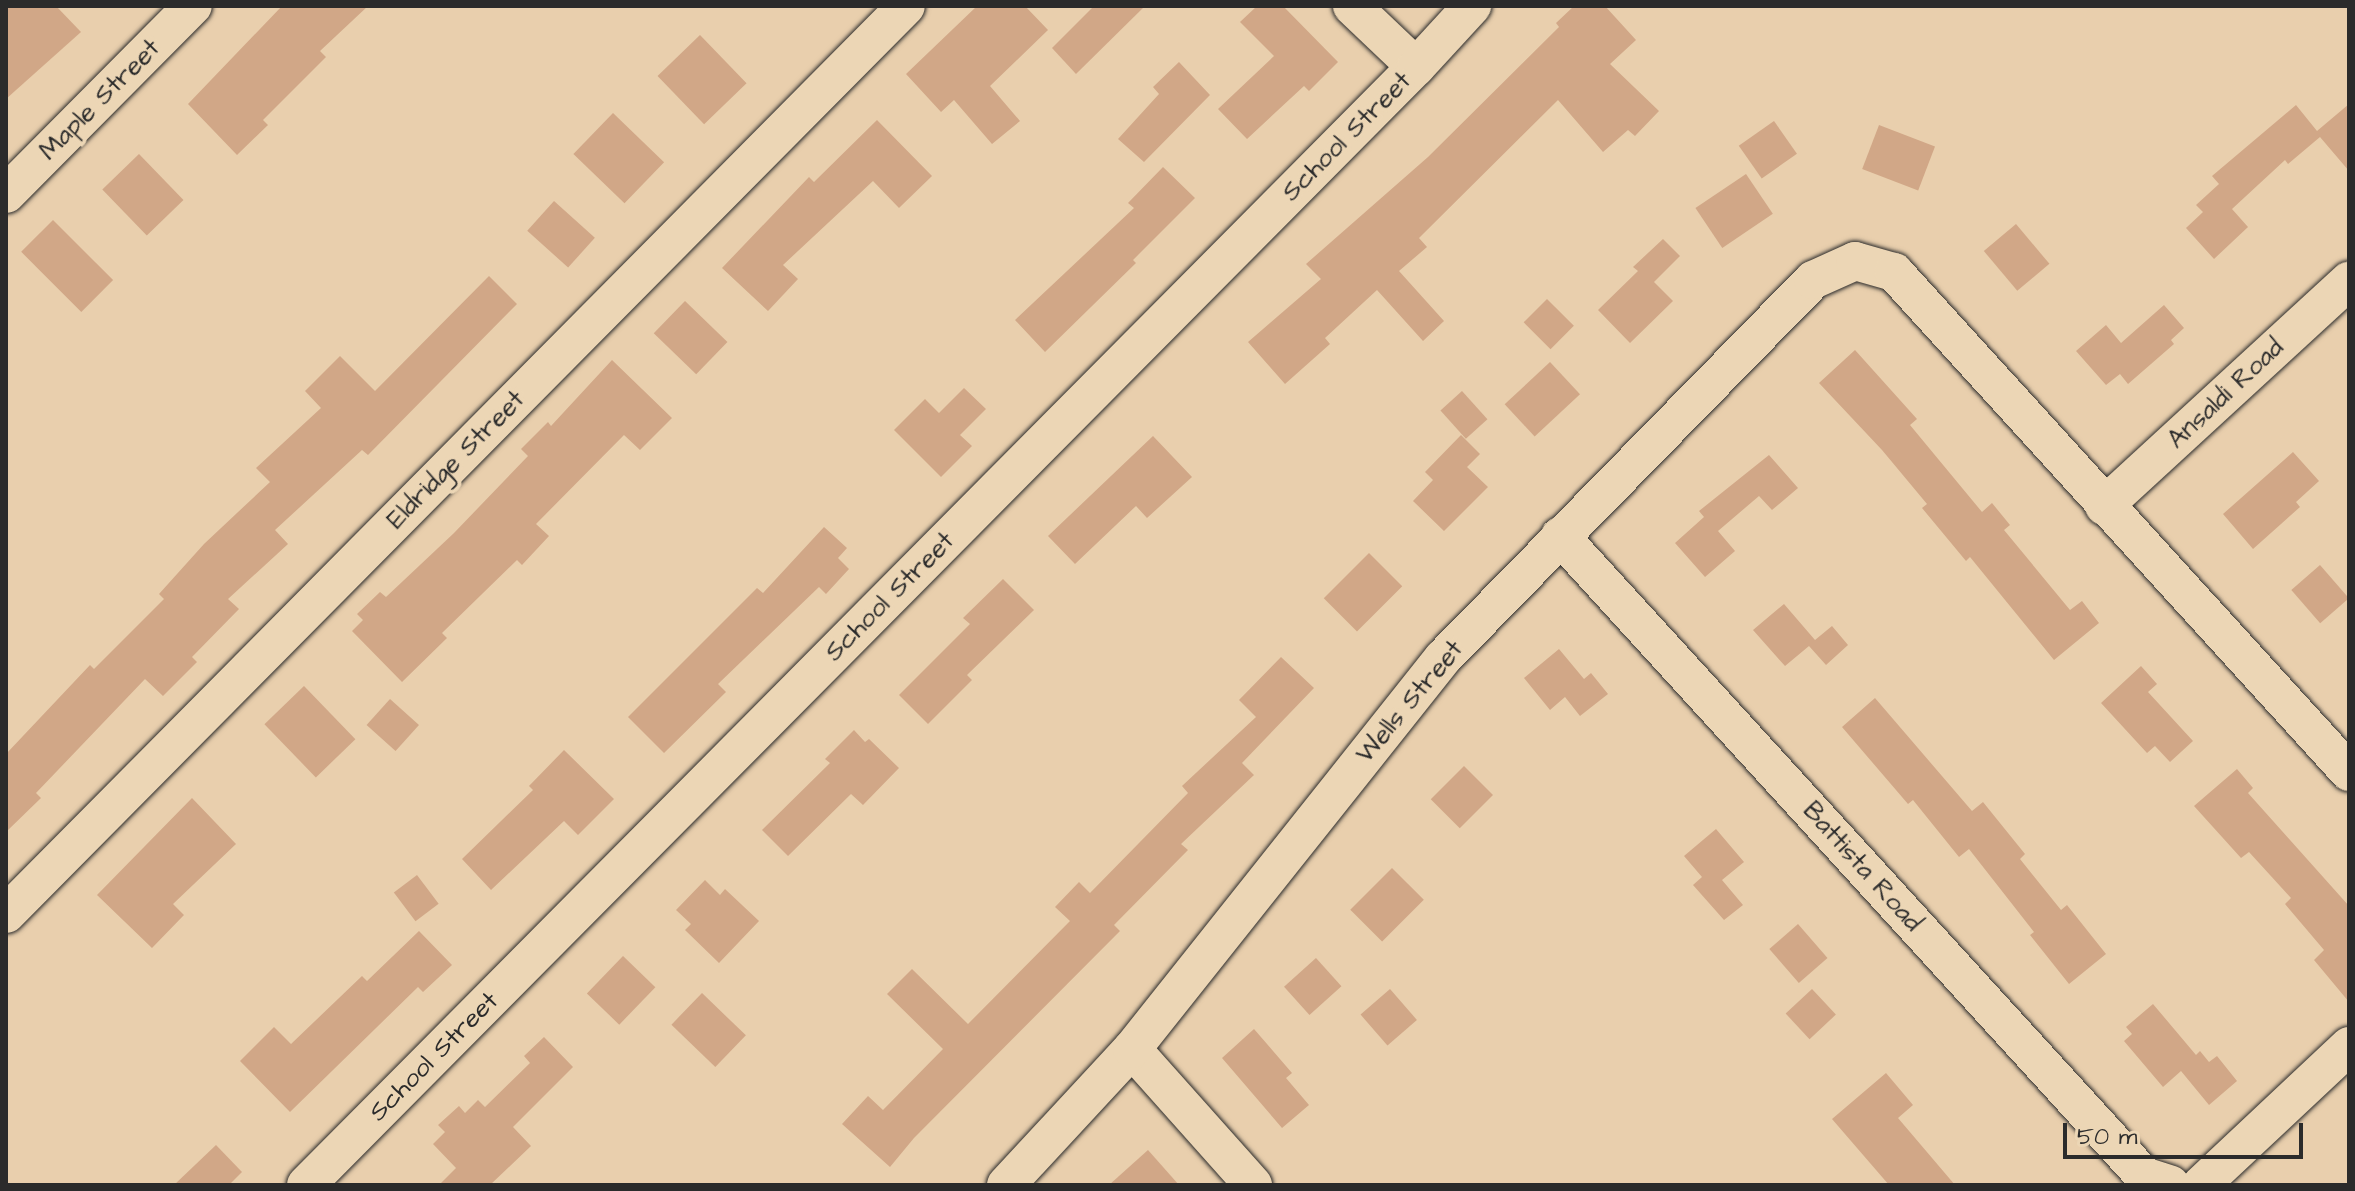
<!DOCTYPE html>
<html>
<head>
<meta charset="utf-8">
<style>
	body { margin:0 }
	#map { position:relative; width:2355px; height:1191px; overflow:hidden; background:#e9cfad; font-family:"Architects Daughter",sans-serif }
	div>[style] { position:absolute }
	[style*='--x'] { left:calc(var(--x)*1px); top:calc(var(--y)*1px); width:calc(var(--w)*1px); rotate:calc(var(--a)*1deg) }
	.building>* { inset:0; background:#d1a787; transform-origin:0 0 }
	.roads { filter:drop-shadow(0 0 2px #2b2b2b) drop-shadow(0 0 2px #2b2b2b) }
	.minor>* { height:38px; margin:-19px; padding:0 19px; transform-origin:19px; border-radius:19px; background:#ecd6b5 }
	span { translate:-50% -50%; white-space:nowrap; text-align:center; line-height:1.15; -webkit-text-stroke:8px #ecd6b5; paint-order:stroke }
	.street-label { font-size:26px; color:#2b2b2b }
	.frame { position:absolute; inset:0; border:8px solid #2b2b2b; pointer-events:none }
	.scale { position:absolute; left:2063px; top:1123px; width:240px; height:36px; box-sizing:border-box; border:4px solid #2b2b2b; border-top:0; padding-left:10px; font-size:24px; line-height:28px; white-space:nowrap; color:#2b2b2b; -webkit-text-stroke:6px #ecd6b5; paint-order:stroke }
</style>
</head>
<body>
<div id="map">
	<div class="building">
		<div style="clip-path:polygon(6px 6px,56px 6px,81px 32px,6px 99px)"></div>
		<div style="clip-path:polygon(282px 6px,368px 6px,320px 51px,326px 57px,263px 120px,268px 125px,237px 155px,188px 104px)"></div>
		<div style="clip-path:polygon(977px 6px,1025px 6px,1048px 30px,990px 86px,1020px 121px,992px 144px,954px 100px,941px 112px,906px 74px)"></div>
		<div style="clip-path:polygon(1094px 6px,1145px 6px,1076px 74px,1052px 48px)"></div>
		<div style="clip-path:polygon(1257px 6px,1283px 6px,1338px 62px,1309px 91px,1304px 86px,1247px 139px,1218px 109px,1274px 56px,1240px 22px)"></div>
		<div style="clip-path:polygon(1574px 6px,1605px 6px,1636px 40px,1610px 64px,1659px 111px,1635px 136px,1628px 130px,1603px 152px,1558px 100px,1419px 238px,1427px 247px,1399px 271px,1444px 321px,1423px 341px,1377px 290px,1325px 338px,1330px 344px,1285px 384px,1248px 342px,1321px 279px,1306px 264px,1428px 157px,1559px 27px,1556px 23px)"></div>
		<div style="left:700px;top:35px;width:67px;height:59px;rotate:46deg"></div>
		<div style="clip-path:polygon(1179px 62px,1210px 95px,1144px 162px,1118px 139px,1159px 94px,1153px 87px)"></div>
		<div style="clip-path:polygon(2349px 104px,2349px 171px,2320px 137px,2288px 164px,2285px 160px,2232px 209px,2248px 227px,2214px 259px,2186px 228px,2203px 212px,2196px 205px,2219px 184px,2212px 176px,2296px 105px,2317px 131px)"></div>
		<div style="left:613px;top:113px;width:71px;height:57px;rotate:44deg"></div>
		<div style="clip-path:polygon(877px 120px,932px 176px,899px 208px,873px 181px,783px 265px,798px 279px,768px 311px,722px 268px,809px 177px,814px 182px)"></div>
		<div style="left:1774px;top:121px;width:40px;height:43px;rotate:55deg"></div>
		<div style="left:1879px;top:125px;width:60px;height:47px;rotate:21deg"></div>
		<div style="left:139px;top:154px;width:64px;height:51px;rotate:46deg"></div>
		<div style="clip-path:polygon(1163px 167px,1195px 198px,1133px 260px,1136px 263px,1045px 352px,1015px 320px,1134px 208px,1128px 203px)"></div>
		<div style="left:1746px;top:174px;width:48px;height:61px;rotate:56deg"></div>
		<div style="left:554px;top:201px;width:55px;height:40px;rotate:42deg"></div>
		<div style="left:53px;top:220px;width:85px;height:45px;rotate:45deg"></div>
		<div style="left:2016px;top:224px;width:52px;height:42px;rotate:50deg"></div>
		<div style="clip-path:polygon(1663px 239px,1680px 256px,1654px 282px,1673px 301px,1630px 343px,1598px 310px,1638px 271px,1633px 267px)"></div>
		<div style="clip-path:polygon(489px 276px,517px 304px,368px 455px,362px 450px,275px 530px,288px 544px,228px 599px,239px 609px,192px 657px,197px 662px,163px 696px,145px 679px,36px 793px,41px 798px,6px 832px,6px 754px,90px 665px,94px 669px,164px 599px,159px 594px,204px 544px,270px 482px,256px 468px,321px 408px,305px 391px,340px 356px,375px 391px)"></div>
		<div style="left:1547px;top:299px;width:38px;height:33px;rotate:45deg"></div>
		<div style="left:685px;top:301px;width:59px;height:45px;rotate:44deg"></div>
		<div style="clip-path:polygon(2164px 305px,2184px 328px,2171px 340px,2174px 344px,2128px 384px,2120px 374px,2106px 385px,2076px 351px,2106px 325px,2121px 343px)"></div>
		<div style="clip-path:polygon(1855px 350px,1917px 419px,1910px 425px,1982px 512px,1992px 503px,2010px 525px,2004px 530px,2070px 610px,2082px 601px,2099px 623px,2054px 660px,1970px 557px,1966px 561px,1922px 508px,1927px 504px,1882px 450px,1819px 383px)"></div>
		<div style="clip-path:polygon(612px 360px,672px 418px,640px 450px,624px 435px,536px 524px,549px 536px,522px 565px,517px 560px,442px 633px,447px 638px,402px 682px,352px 631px,363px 620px,357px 614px,380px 592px,386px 597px,454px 533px,528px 456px,521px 449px,548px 422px,551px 426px)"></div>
		<div style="left:1550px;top:362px;width:44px;height:62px;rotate:47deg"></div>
		<div style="clip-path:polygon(964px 388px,986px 409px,960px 435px,972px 446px,941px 477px,894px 430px,925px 399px,939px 413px)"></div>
		<div style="left:1462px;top:391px;width:38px;height:29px;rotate:48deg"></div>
		<div style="clip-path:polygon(1461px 435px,1480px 454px,1467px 467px,1488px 487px,1444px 531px,1413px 501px,1433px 480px,1425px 472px)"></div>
		<div style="clip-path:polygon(1153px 436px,1192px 477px,1147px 518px,1136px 506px,1075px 564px,1048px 536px)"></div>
		<div style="clip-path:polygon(2293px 452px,2319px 481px,2296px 502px,2300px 507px,2253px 549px,2223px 514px)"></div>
		<div style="clip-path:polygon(1769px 455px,1798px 488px,1772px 510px,1759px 496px,1718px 531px,1735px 551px,1705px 577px,1675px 543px,1704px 517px,1699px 511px)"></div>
		<div style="clip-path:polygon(824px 527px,847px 548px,838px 558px,849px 569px,826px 594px,819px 587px,718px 684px,726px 692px,664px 753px,628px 717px,757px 588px,763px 593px)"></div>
		<div style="left:1369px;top:553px;width:47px;height:64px;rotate:45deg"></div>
		<div style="left:2320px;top:565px;width:44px;height:38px;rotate:49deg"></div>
		<div style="clip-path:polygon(1003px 579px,1034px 610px,967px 675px,972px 680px,928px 724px,899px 695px,970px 624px,963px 618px)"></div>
		<div style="clip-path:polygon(1784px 604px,1815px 640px,1832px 626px,1848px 645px,1826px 665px,1809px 646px,1785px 666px,1753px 630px)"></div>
		<div style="clip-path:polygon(1559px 649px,1584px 679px,1591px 673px,1608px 694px,1580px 716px,1565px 697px,1550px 710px,1524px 678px)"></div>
		<div style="clip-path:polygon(1281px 657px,1314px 688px,1242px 763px,1254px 775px,1181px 844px,1188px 850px,1114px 925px,1120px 931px,914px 1138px,890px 1167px,842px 1124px,868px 1096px,883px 1110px,943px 1049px,887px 994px,912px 969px,968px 1024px,1070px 921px,1055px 907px,1079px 882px,1090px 893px,1188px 793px,1182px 786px,1256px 717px,1239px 700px)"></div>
		<div style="clip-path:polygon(2141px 666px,2157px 684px,2148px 692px,2193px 741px,2170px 762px,2155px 746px,2147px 753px,2101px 703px)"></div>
		<div style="left:304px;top:686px;width:74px;height:55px;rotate:46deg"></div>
		<div style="clip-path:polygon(1875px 698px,1972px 811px,1983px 802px,2025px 854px,2020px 859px,2061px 910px,2067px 905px,2106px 954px,2069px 984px,2030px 935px,2034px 932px,1969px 849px,1959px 857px,1913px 800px,1908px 804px,1842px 727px)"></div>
		<div style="left:390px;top:699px;width:39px;height:35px;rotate:42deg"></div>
		<div style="clip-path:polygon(854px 730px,865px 742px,869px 739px,899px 768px,863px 805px,851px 794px,788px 856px,762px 830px,830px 763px,825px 759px)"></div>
		<div style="clip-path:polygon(564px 750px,614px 799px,578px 835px,564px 821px,491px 890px,462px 859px,533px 790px,529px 786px)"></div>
		<div style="left:1464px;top:766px;width:41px;height:47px;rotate:45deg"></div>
		<div style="clip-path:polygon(2237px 769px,2253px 788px,2248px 793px,2349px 906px,2349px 1002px,2314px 960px,2324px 950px,2285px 904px,2291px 898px,2249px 852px,2241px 858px,2194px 806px)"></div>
		<div style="clip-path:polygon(192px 798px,236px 844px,173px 904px,184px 915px,152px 948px,97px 895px)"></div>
		<div style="clip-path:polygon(1716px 829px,1744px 862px,1722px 880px,1743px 905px,1724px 920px,1693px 885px,1702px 877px,1684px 856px)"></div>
		<div style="left:1392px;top:868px;width:45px;height:59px;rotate:45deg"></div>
		<div style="left:417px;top:875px;width:36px;height:29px;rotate:53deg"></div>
		<div style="clip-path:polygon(705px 880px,720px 895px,725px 889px,759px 921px,719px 963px,685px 930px,691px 924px,676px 910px)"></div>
		<div style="left:1798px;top:924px;width:45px;height:38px;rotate:49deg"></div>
		<div style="clip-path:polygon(419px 931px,452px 965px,423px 992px,418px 987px,290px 1112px,240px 1061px,274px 1027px,291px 1044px,362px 976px,367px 981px)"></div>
		<div style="left:623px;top:956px;width:45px;height:52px;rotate:44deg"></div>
		<div style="left:1316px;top:958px;width:38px;height:43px;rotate:48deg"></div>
		<div style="left:1390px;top:989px;width:41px;height:39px;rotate:49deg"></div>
		<div style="left:1812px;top:989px;width:35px;height:36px;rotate:47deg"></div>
		<div style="left:702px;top:993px;width:61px;height:44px;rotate:44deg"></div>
		<div style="clip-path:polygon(2153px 1004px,2196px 1055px,2200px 1051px,2209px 1062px,2217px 1056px,2237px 1081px,2209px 1105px,2181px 1071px,2163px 1087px,2124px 1041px,2132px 1034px,2126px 1027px)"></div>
		<div style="clip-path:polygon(1254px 1029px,1292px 1073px,1286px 1078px,1309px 1105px,1282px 1128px,1222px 1058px)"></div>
		<div style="clip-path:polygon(544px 1037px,573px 1067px,513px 1127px,531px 1146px,490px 1185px,439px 1185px,456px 1168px,433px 1144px,445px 1132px,438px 1125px,459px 1106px,465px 1113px,478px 1100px,485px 1107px,530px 1063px,524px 1056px)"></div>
		<div style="clip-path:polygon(1886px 1073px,1913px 1105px,1898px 1118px,1955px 1185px,1889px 1185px,1832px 1119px)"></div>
		<div style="clip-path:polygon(216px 1145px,242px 1172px,229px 1185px,174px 1185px)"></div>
		<div style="clip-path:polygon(1148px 1150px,1179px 1185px,1109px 1185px)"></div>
	</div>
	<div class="roads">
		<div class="minor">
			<div style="--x:1352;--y:6;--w:88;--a:43.6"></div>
			<div style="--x:6;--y:194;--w:265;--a:-45.2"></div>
			<div style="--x:2104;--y:506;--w:333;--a:-42.6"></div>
			<div style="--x:1560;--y:536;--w:866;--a:47.62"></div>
			<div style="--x:2144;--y:1176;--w:28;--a:18"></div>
			<div style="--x:6;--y:914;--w:1278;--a:-45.25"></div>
			<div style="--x:1132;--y:1049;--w:182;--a:48.3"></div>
			<div style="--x:306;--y:1185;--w:1575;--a:-45.21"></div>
			<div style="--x:1416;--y:67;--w:83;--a:-47.4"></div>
			<div style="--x:1006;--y:1185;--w:185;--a:-47.2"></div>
			<div style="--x:1132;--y:1049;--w:500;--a:-51.5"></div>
			<div style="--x:1443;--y:658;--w:529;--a:-45.61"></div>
			<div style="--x:1813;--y:280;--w:46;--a:-24.3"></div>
			<div style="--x:1855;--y:261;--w:41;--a:15.8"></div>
			<div style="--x:1894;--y:272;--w:676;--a:47.7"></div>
			<div style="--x:2201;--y:1185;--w:203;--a:-43.2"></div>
		</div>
	</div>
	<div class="street-label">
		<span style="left:100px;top:100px;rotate:-45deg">Maple Street</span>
		<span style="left:1347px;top:137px;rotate:-45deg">School Street</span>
		<span style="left:2226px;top:394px;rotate:-43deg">Ansaldi Road</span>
		<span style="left:456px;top:460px;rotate:-45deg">Eldridge Street</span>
		<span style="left:890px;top:597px;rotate:-45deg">School Street</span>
		<span style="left:1410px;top:702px;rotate:-50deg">Wells Street</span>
		<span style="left:1862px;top:867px;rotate:48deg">Battista Road</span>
		<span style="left:434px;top:1057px;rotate:-45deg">School Street</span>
	</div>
	<div class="frame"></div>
	<div class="scale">50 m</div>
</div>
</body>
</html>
